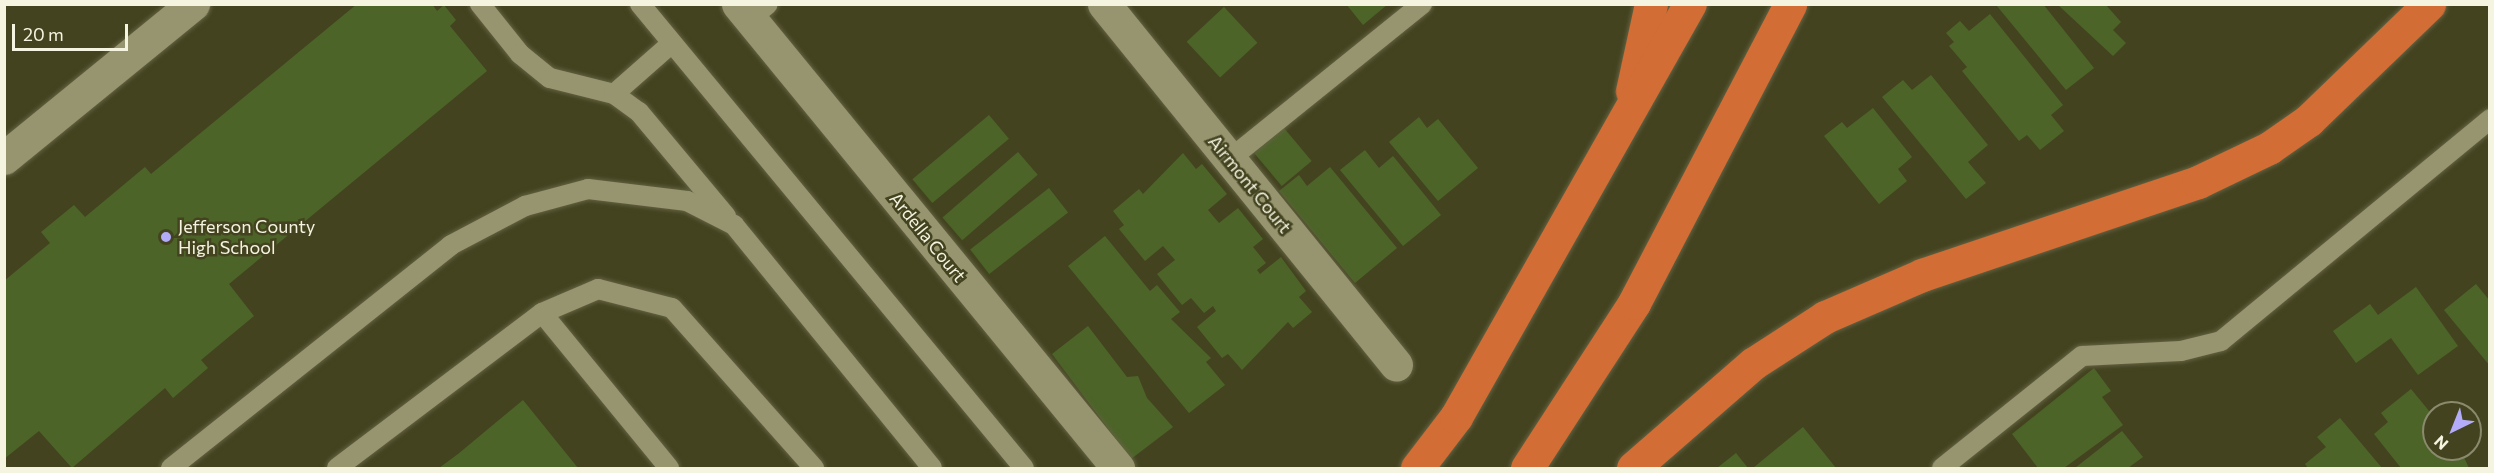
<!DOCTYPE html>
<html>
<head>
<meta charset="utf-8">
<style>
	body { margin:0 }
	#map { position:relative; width:2494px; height:473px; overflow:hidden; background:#444320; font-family:Commissioner,sans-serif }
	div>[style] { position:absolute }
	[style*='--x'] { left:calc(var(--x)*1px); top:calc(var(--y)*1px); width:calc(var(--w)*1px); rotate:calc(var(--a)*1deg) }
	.building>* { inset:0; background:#4d6429; transform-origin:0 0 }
	.roads { filter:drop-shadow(0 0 2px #636242) drop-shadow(0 0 2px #636242) }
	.lane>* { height:20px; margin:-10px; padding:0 10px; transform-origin:10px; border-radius:10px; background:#96956f }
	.street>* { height:33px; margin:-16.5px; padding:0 16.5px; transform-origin:16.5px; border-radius:16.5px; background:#96956f }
	.highway>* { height:33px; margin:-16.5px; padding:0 16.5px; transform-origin:16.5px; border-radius:16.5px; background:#d16d35 }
	.dots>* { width:16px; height:16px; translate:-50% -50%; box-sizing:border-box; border:3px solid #444320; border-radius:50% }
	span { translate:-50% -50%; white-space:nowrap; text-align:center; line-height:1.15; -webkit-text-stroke:5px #444320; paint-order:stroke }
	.street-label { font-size:18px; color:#f4f4e0 }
	.poi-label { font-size:18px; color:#f4f4e0 }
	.left { translate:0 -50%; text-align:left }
	.frame { position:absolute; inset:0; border:6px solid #f4f4e0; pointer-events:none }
	.north { position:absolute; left:2422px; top:401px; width:60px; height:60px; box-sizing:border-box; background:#444320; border:2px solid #8a8a6d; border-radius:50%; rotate:223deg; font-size:16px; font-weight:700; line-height:24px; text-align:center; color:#f4f4e0 }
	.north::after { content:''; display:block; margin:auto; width:21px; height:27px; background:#b3adf9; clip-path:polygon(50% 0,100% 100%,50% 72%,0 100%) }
	.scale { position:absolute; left:12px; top:24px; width:116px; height:27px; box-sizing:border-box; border:3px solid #f4f4e0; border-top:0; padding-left:8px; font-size:18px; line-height:21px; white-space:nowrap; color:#f4f4e0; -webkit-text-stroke:4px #444320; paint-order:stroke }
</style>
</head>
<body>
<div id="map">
	<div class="building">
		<div style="clip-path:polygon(357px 4px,432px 4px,437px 11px,444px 5px,456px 20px,450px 26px,487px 71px,229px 284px,254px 316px,201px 360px,208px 368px,173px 398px,165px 388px,72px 468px,39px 431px,4px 459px,4px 281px,50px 243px,41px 232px,74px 205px,85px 217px,145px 167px,151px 174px)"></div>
		<div style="clip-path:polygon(1346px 4px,1388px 4px,1363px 25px)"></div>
		<div style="clip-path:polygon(2043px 4px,2094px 68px,2066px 90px,1997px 6px)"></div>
		<div style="clip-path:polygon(2057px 4px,2105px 4px,2121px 22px,2113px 30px,2126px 43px,2113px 56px)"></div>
		<div style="left:1224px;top:7px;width:49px;height:51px;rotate:47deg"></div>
		<div style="clip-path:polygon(1990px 14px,2063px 105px,2051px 115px,2064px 131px,2040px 150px,2027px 135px,2019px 141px,1962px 71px,1967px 67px,1949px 46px,1954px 42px,1946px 33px,1960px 21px,1969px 31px)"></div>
		<div style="clip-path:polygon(1931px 75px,1988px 145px,1968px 162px,1986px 183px,1966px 199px,1882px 97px,1903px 80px,1912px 90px)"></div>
		<div style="clip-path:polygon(1873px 108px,1912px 157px,1898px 169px,1907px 181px,1879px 204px,1824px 136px,1842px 122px,1847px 128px)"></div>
		<div style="left:989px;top:115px;width:31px;height:100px;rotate:50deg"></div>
		<div style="clip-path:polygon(1419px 117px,1427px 128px,1438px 119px,1478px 168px,1438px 201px,1389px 142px)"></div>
		<div style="left:1284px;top:128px;width:43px;height:39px;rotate:50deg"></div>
		<div style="clip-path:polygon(1365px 150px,1379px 168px,1393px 156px,1441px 215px,1403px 246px,1340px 170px)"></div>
		<div style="left:1018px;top:152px;width:30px;height:100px;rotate:49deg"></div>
		<div style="clip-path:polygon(1183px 153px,1196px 169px,1202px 164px,1227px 194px,1208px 210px,1219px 223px,1238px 208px,1263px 239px,1253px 247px,1266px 263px,1257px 270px,1260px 274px,1281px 257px,1306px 291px,1299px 297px,1312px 312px,1293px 328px,1288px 322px,1242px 370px,1228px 354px,1222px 358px,1197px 327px,1216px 311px,1213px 306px,1204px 313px,1191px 298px,1182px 305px,1157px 274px,1175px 260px,1163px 246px,1145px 261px,1119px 229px,1124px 225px,1113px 211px,1139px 189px,1143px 194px)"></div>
		<div style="clip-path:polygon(1330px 167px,1397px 248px,1355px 283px,1279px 191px,1299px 175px,1307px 186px)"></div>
		<div style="left:1049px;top:188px;width:31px;height:100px;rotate:52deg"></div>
		<div style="clip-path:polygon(1105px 236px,1150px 291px,1157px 285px,1180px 312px,1171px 319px,1211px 358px,1206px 362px,1225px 385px,1189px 413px,1068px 266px)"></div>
		<div style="clip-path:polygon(2476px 284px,2490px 301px,2490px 366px,2444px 310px)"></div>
		<div style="clip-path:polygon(2416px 287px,2458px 346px,2418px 375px,2391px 338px,2356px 363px,2333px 331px,2370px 304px,2378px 315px)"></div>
		<div style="clip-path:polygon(1088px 326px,1127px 377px,1138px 376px,1147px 398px,1173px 427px,1131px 459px,1052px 354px)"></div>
		<div style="clip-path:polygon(2094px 368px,2111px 391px,2102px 397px,2123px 425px,2064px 468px,2038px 468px,2012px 434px)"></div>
		<div style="clip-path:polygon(2411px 389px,2434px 417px,2434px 449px,2460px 449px,2469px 468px,2401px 468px,2374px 434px,2388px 422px,2381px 413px)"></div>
		<div style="clip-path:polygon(523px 400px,578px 468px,439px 468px,458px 454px)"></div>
		<div style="clip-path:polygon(2340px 418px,2382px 468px,2308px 468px,2305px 464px,2326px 447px,2317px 437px)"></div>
		<div style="clip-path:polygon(1803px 427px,1836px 468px,1753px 468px)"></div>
		<div style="clip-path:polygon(2122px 431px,2143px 457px,2128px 468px,2075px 468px)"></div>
		<div style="clip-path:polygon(1736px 453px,1748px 468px,1717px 468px)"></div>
	</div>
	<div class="roads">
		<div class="lane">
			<div style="--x:480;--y:4;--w:64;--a:51.3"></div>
			<div style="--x:520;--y:54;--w:38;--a:39"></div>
			<div style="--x:550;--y:78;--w:66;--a:14"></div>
			<div style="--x:614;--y:94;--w:31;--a:36"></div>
			<div style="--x:639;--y:112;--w:136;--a:50.1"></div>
			<div style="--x:640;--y:4;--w:602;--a:50.39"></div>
			<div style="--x:750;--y:19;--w:23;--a:-40"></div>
			<div style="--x:614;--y:94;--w:76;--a:-41.3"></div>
			<div style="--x:1230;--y:159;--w:247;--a:-38.9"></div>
			<div style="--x:171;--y:468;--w:358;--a:-38.5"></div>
			<div style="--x:451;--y:245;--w:84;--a:-27.8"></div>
			<div style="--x:525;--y:206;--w:65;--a:-15.1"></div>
			<div style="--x:588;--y:189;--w:100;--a:6.9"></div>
			<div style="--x:687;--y:201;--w:53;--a:27.1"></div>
			<div style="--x:734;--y:225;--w:313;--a:50.8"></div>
			<div style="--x:337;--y:468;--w:257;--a:-37.1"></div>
			<div style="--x:669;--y:468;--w:200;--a:-129.3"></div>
			<div style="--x:542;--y:313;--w:61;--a:-23.2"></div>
			<div style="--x:598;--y:289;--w:76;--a:14.4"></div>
			<div style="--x:672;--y:308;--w:214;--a:48.4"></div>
			<div style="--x:1942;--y:468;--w:179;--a:-38.7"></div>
			<div style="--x:2082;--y:356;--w:99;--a:-2.9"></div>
			<div style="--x:2181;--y:351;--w:41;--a:-14"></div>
			<div style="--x:2221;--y:341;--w:349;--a:-39.5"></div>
		</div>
		<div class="street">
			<div style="--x:738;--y:4;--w:600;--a:50.68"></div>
			<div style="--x:1104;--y:4;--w:464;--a:51"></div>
			<div style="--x:4;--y:158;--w:244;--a:-39.2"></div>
		</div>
		<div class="highway">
			<div style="--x:1632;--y:91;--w:89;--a:-77.7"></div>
			<div style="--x:1417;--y:468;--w:64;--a:-52.6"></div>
			<div style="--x:1456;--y:417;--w:475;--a:-60.5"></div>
			<div style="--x:1527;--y:468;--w:197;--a:-57"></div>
			<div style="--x:1634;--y:303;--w:337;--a:-62.4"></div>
			<div style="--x:1633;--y:468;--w:160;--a:-41"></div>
			<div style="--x:1754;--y:363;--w:85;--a:-32.9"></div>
			<div style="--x:1825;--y:317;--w:106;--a:-23.4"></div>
			<div style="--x:1922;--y:275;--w:291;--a:-18.6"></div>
			<div style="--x:2198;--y:182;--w:79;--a:-25.6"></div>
			<div style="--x:2269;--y:148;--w:49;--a:-35"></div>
			<div style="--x:2309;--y:120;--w:167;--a:-44"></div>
		</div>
	</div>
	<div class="dots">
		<div style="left:166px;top:237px;background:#b3adf9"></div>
	</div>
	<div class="street-label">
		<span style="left:1250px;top:184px;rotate:51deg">Airmont Court</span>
		<span style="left:928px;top:237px;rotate:51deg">Ardella Court</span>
	</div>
	<div class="poi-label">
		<span class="left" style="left:178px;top:237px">Jefferson County<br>High School</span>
	</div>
	<div class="frame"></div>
	<div class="north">N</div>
	<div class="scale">20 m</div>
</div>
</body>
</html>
